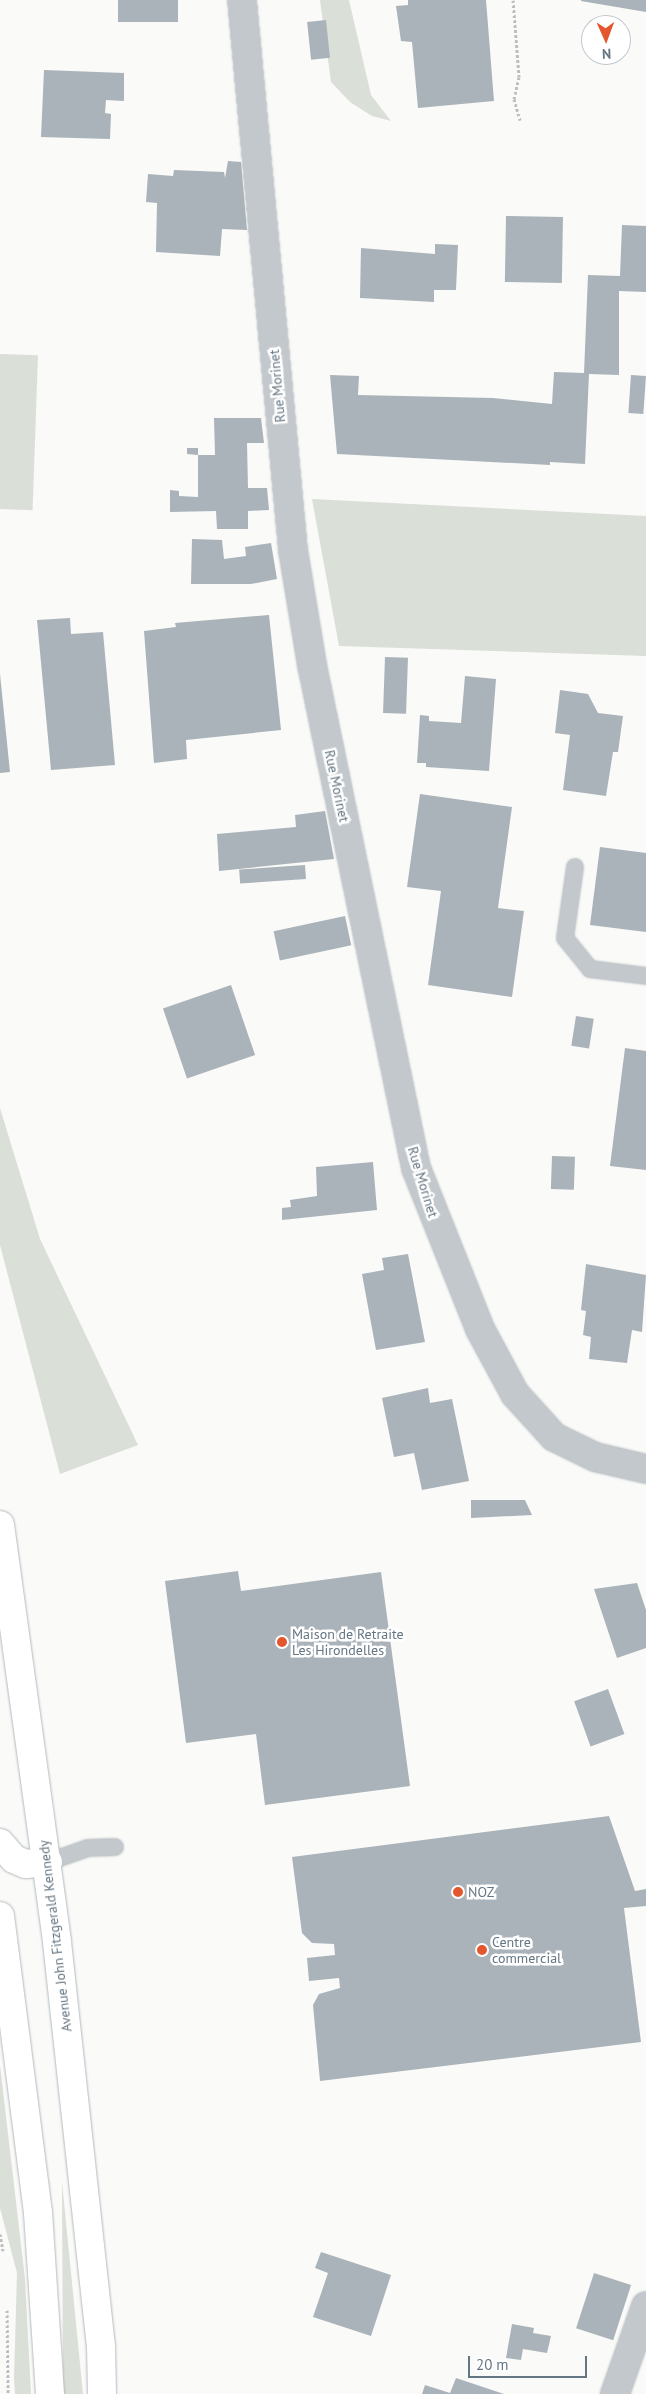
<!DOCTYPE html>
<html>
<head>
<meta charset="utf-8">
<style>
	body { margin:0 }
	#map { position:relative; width:646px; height:2394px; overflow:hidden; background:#fafaf8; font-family:"PT Sans",sans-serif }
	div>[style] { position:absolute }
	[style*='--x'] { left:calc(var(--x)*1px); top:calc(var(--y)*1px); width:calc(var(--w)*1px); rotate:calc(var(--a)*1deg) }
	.green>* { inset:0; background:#dadfd7; transform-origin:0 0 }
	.building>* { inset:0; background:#aab3b9; transform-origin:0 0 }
	.path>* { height:3px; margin-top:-1.5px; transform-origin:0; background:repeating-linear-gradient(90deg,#bbbfc2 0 2.5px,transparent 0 5px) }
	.roads { filter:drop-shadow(0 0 1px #b3babf) drop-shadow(0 0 1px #b3babf) }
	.service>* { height:16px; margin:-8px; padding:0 8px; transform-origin:8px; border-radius:8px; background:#c3c8cc }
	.minor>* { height:28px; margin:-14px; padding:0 14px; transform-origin:14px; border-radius:14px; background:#c3c8cc }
	.secondary>* { height:28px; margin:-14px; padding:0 14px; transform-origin:14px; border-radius:14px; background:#fff }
	.dots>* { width:14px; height:14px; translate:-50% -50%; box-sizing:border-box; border:2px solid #fff; border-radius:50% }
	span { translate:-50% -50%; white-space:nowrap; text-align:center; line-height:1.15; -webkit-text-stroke:5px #fff; paint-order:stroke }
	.street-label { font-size:14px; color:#657683 }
	.poi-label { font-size:14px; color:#657683 }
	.left { translate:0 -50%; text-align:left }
	.north { position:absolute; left:581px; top:15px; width:50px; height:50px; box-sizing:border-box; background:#fff; border:1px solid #c1c8cd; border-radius:50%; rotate:178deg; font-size:14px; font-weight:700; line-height:20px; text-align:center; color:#657683 }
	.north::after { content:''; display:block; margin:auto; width:18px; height:22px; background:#e4572e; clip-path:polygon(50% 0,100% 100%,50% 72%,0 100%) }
	.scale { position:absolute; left:468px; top:2356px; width:119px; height:22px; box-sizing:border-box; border:2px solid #657683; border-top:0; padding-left:6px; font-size:15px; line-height:18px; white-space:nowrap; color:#657683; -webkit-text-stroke:4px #fff; paint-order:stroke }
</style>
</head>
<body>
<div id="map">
	<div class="green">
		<div style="clip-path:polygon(320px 0,349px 0,371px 95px,391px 121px,372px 116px,350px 102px,331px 82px)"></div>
		<div style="left:0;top:354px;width:38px;height:155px;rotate:2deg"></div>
		<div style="clip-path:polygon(312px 499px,646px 516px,646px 656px,339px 646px)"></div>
		<div style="clip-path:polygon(0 1108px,40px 1239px,138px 1445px,60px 1474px,0 1245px)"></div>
		<div style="clip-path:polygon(0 2065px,25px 2279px,31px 2394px,15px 2394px,14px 2379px,17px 2273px,0 2208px)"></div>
		<div style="clip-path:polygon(62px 2182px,83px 2394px,63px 2394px)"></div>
	</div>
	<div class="building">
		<div style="left:118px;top:0;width:60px;height:22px"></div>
		<div style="clip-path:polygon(408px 0,486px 0,494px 101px,418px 108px,412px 42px,401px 41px,396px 6px,408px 5px)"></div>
		<div style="clip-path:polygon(646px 0,646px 12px,581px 1px,581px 0)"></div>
		<div style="left:326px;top:20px;width:38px;height:19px;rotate:84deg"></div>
		<div style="clip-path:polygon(44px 70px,124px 73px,124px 101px,106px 100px,105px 113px,111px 114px,110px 139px,41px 137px)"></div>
		<div style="clip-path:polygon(228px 161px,241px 162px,247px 230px,222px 229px,220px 256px,156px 252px,157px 203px,146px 202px,148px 174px,173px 176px,174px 170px,224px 172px,225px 178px)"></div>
		<div style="left:506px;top:216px;width:57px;height:66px;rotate:1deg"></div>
		<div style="clip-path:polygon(622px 225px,646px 226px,646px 292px,619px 291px,619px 375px,589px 374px,585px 464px,550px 462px,550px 465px,337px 454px,330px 375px,359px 376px,358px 395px,493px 398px,552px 404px,554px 372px,584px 373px,588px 275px,620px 276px)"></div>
		<div style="clip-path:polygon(435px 244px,458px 245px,456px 290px,434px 290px,434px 302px,360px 298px,361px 248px,435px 254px)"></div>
		<div style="left:631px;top:375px;width:15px;height:38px;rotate:4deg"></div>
		<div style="clip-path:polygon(214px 418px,261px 418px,264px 443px,247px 443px,248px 488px,267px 488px,269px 510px,248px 511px,248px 529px,217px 529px,216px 511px,170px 512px,170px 490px,179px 491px,179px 496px,198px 497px,198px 455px,215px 455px)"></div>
		<div style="clip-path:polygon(187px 448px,198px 448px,198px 455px,187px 454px)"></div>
		<div style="clip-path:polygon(192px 539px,222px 540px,224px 559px,246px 556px,245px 547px,271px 543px,277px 579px,251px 584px,191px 584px)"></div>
		<div style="clip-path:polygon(269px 615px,281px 730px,186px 740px,187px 759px,154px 763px,144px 631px,176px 627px,175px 623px)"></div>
		<div style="clip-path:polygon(70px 618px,71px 634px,103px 632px,115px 765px,51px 770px,37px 620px)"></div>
		<div style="left:385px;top:657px;width:23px;height:56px;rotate:2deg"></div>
		<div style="clip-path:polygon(0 674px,10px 772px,0 773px)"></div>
		<div style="clip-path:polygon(465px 676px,496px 679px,489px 771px,426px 767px,426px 763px,417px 763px,420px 715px,429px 716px,429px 721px,461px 723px)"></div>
		<div style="clip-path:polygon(560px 690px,588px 694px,598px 713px,623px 716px,618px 752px,613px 752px,606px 796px,563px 790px,570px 735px,555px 733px)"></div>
		<div style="clip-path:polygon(420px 794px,512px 807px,498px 908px,524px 911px,512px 997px,428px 985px,441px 891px,407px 887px)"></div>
		<div style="clip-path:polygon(325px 811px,334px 859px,219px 871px,217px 834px,296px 827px,295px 815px)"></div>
		<div style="clip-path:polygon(600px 847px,646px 853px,646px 932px,590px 925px)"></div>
		<div style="left:305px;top:865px;width:14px;height:66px;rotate:86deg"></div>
		<div style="left:345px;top:916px;width:30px;height:73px;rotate:78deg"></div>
		<div style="left:231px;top:985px;width:74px;height:72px;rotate:71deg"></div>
		<div style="left:576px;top:1016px;width:18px;height:30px;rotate:9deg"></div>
		<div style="clip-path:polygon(625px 1048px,646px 1051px,646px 1170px,610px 1166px)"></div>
		<div style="left:552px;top:1156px;width:23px;height:33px;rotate:2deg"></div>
		<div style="clip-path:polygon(373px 1162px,377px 1210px,282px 1220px,282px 1208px,291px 1207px,290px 1200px,317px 1196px,316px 1167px)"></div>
		<div style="clip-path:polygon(408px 1254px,425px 1342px,376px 1350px,362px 1274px,384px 1270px,382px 1258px)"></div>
		<div style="clip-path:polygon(586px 1264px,646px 1275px,642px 1332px,632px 1330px,627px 1363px,589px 1359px,591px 1337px,583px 1335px,586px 1311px,581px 1310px)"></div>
		<div style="clip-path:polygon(428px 1388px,430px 1403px,452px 1399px,469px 1481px,422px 1490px,414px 1453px,394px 1457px,382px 1398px)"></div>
		<div style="clip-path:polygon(471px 1500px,525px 1500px,532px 1515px,471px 1518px)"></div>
		<div style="clip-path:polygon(238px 1571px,241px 1591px,381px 1572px,410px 1786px,265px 1805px,256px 1734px,186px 1743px,165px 1581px)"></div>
		<div style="clip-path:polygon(637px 1583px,646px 1610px,646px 1648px,617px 1658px,594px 1589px)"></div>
		<div style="left:608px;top:1689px;width:48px;height:36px;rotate:70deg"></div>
		<div style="clip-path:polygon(609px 1816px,635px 1891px,646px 1889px,646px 1906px,624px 1908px,641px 2042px,320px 2081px,313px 2005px,319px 1994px,340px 1988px,339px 1978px,309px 1981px,307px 1958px,335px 1955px,334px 1944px,312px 1943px,302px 1933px,292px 1857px)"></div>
		<div style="clip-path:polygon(321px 2252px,391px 2275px,371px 2336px,313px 2317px,328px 2273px,315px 2268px)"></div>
		<div style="left:594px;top:2273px;width:39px;height:58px;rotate:18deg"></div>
		<div style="clip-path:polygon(512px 2324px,534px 2328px,533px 2333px,551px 2336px,547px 2353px,523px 2349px,521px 2360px,506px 2358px)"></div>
		<div style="clip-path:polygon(456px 2378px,504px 2394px,422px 2394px,425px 2385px,450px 2393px)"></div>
	</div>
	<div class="path">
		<div style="--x:513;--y:0;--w:77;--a:85.5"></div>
		<div style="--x:519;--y:77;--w:23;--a:103"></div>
		<div style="--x:514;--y:99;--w:22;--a:74"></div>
		<div style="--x:0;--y:2234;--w:17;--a:80"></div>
		<div style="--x:7;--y:2310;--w:84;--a:89.3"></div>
	</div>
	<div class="roads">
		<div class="service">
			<div style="--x:575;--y:867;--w:72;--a:98"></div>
			<div style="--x:565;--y:938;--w:40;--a:51"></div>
			<div style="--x:590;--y:969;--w:56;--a:7.1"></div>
			<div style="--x:48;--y:1862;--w:42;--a:-19.3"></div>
			<div style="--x:88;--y:1848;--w:27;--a:-2"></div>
		</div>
		<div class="minor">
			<div style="--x:242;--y:0;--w:552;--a:84.7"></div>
			<div style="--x:293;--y:550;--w:117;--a:80.6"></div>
			<div style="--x:312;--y:665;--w:514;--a:78.32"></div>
			<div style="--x:416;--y:1168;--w:173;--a:68.3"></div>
			<div style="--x:480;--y:1329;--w:74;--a:61.7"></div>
			<div style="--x:515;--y:1394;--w:58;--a:47.8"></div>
			<div style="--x:554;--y:1437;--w:46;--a:26"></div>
			<div style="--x:595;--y:1457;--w:52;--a:13.2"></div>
			<div style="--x:615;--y:2394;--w:93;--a:-70.6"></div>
		</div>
		<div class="secondary">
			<div style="--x:0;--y:1525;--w:421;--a:82.2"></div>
			<div style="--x:57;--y:1942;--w:407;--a:83.8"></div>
			<div style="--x:101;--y:2347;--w:47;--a:88.8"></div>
			<div style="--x:0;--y:1843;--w:21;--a:49"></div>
			<div style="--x:14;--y:1859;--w:13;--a:23"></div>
			<div style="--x:26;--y:1864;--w:22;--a:-5"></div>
			<div style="--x:0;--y:1916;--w:299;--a:82.7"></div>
			<div style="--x:38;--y:2213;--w:181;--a:86.2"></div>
		</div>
	</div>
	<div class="dots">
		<div style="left:282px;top:1642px;background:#e4572e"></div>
		<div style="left:458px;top:1892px;background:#e4572e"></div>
		<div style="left:482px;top:1950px;background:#e4572e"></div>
	</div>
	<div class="street-label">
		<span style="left:277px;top:386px;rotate:-95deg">Rue Morinet</span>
		<span style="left:337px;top:786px;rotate:78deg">Rue Morinet</span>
		<span style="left:423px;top:1182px;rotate:73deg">Rue Morinet</span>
		<span style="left:55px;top:1936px;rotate:-97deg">Avenue John Fitzgerald Kennedy</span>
	</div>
	<div class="poi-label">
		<span class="left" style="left:292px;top:1642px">Maison de Retraite<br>Les Hirondelles</span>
		<span class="left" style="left:468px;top:1892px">NOZ</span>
		<span class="left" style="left:492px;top:1950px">Centre<br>commercial</span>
	</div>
	<div class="north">N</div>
	<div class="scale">20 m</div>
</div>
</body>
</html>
